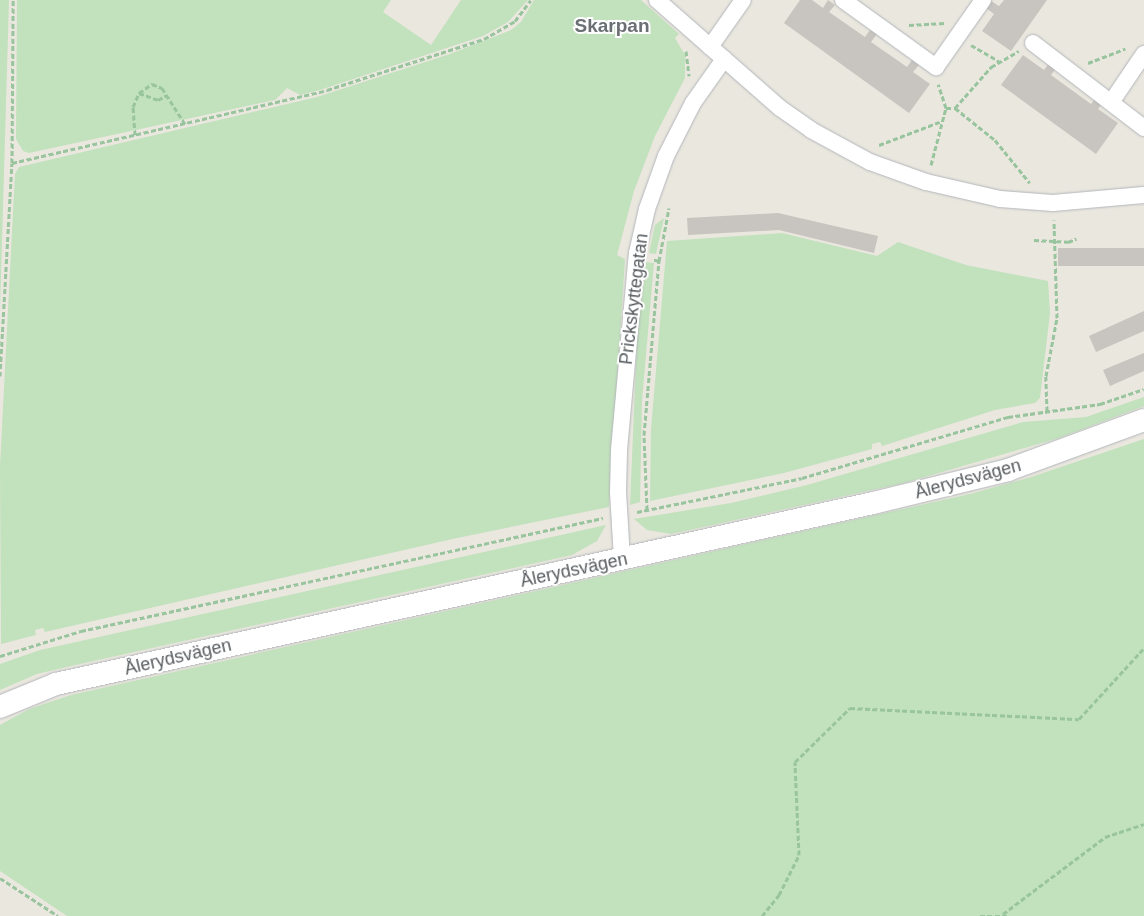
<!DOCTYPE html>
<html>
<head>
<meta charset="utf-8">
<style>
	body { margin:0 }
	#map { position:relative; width:1144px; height:916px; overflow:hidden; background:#eae7df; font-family:Helvetica,sans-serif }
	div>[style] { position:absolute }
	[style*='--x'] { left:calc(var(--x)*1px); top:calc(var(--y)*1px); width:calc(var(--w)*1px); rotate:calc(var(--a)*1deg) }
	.green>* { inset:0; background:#c2e1bd }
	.building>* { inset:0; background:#c8c4bf; transform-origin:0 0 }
	.path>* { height:3px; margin-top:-1.5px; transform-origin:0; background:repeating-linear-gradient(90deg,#98c49e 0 5px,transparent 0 7.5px) }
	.roads { filter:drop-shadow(0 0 1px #b2b6ba) drop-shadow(0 0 1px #b2b6ba) }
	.street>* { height:16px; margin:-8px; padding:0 8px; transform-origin:8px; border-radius:8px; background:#fff }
	.secondary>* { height:22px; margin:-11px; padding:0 11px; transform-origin:11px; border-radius:11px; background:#fff }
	span { translate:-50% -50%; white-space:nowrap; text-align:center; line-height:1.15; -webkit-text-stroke:4px #fff; paint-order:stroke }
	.street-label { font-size:18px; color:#585d60 }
	.neighbourhood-label { font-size:19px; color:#696f72; font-weight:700 }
</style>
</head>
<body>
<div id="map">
	<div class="green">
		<div style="clip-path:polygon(0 0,9px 0,0 311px)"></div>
		<div style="clip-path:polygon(17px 0,391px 0,383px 12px,431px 45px,461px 0,528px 0,508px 22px,483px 36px,320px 90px,300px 95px,287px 88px,275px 100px,29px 153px,23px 151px,16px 139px)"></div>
		<div style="clip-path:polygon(534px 0,641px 0,679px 34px,675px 38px,685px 55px,685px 78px,655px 136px,634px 191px,617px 255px,625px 259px,609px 507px,457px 538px,45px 632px,43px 628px,35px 630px,36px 635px,1px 644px,0 466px,15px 174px,19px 167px,317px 97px,450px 54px,511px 30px,521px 22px)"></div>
		<div style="clip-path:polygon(664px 218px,656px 254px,649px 253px,655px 225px)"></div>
		<div style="clip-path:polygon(782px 233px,877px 256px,898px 242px,966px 265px,1048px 281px,1050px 313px,1040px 398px,1035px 403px,995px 410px,882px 446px,880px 442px,872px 444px,872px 449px,784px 473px,650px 501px,651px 429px,667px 241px)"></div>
		<div style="clip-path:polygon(646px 262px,654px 263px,642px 401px,640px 502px,630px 505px,637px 338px)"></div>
		<div style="clip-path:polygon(1144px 397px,1144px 406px,1059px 438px,904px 483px,671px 534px,647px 530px,634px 519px,731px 503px,807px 485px,1023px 422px,1086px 417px)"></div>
		<div style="clip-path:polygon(1144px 439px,1144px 916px,67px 916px,0 871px,0 725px,29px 709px,71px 695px,970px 494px,1028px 478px)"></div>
		<div style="clip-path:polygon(606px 525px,597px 541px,572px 555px,71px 666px,37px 674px,0 690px,0 664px,40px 650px)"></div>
	</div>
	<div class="building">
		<div style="clip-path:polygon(800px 0,812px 0,823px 8px,828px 0,835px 5px,829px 12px,865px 37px,870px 30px,877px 34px,871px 42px,907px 67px,912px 60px,919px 65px,913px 72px,930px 84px,909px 113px,784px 23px)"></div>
		<div style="clip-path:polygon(1004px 0,1047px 0,1011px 51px,982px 31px,994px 14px,986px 8px,991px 1px,999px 6px)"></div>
		<div style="clip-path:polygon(1023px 55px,1044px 70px,1050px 62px,1057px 67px,1051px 75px,1091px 104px,1097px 96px,1104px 101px,1098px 109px,1118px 123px,1096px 154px,1001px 85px)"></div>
		<div style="clip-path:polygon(778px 213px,878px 236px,874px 253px,779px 230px,688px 235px,687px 218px)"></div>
		<div style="left:1144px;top:248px;width:18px;height:86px;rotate:90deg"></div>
		<div style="clip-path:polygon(1144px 311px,1144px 331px,1096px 352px,1089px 336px)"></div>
		<div style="clip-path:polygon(1144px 353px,1144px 371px,1110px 386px,1103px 370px)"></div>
	</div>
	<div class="path">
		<div style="--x:909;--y:25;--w:36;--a:-3"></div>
		<div style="--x:971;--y:45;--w:32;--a:30"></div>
		<div style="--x:686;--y:51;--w:25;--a:83"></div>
		<div style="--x:1088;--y:63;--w:40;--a:-21"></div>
		<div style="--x:139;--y:93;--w:20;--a:20"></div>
		<div style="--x:158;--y:100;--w:10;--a:-29"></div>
		<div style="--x:946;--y:108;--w:9;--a:0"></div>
		<div style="--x:955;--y:108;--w:55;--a:-48.7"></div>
		<div style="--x:991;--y:67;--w:32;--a:-30"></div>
		<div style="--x:955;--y:108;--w:51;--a:38.7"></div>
		<div style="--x:995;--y:140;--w:55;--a:50.9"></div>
		<div style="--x:135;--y:135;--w:28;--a:-94"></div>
		<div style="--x:133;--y:107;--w:15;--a:-67"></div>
		<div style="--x:139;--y:93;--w:16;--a:-35"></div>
		<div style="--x:152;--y:84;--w:11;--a:22"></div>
		<div style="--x:162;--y:88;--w:43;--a:57.4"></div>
		<div style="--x:879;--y:145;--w:67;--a:-20.9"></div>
		<div style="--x:12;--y:163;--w:323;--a:-13"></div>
		<div style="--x:327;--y:90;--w:165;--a:-18"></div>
		<div style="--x:484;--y:39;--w:36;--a:-30"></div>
		<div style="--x:515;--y:21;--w:26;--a:-53"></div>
		<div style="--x:931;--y:165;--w:59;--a:-75.3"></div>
		<div style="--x:946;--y:108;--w:25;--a:-108"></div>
		<div style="--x:1034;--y:240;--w:34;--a:3"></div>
		<div style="--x:1068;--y:242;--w:9;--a:-21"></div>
		<div style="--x:659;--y:261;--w:54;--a:-79.3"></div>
		<div style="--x:0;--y:376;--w:213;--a:-86.8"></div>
		<div style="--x:12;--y:163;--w:163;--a:-89.6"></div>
		<div style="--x:1047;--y:411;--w:35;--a:-92"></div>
		<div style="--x:1046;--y:376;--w:59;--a:-79.3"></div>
		<div style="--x:1057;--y:318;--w:98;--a:-91.8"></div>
		<div style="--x:647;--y:510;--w:75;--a:-92.3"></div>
		<div style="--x:644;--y:435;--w:175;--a:-85.1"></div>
		<div style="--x:659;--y:261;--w:7;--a:-164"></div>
		<div style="--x:637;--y:512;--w:168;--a:-11.6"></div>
		<div style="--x:802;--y:478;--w:215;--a:-16.5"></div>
		<div style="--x:1008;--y:417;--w:93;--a:-8"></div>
		<div style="--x:1100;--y:404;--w:46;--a:-18.8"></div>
		<div style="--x:0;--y:656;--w:85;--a:-17.2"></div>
		<div style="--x:81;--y:631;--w:534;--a:-12.21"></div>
		<div style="--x:0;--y:878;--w:69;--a:33.2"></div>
		<div style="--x:1003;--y:914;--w:128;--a:-37"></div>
		<div style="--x:1105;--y:837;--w:41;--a:-18.4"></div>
		<div style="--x:762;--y:916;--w:27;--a:-51"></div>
		<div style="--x:779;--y:895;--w:45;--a:-63.4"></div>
		<div style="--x:799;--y:855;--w:93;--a:-92.5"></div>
		<div style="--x:795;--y:762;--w:77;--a:-44.5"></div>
		<div style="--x:850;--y:708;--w:229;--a:2.8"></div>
		<div style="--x:1079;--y:719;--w:96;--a:-47.5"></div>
		<div style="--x:980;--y:916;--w:30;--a:0"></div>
	</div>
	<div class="roads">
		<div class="street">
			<div style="--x:657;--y:0;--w:164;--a:41.3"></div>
			<div style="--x:780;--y:108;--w:38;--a:35"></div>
			<div style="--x:811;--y:130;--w:67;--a:28.5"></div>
			<div style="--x:870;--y:162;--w:59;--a:19.7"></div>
			<div style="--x:926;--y:182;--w:76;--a:12.9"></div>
			<div style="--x:1000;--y:199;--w:53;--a:4.3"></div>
			<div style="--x:1053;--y:203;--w:91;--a:-5"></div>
			<div style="--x:843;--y:0;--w:115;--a:35.8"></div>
			<div style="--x:936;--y:67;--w:82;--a:-55"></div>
			<div style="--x:1033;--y:43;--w:140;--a:37.4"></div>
			<div style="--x:710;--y:47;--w:57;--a:-54.9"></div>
			<div style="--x:1112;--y:101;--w:57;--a:-55.8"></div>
			<div style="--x:622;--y:559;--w:67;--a:-93.4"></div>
			<div style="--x:618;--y:492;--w:42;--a:-88.6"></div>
			<div style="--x:619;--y:450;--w:198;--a:-84.8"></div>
			<div style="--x:637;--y:253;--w:45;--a:-77.2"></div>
			<div style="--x:647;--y:209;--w:56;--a:-70.3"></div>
			<div style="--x:666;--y:156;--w:59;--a:-63"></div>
			<div style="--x:693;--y:103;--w:54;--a:-54.8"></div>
		</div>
		<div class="secondary">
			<div style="--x:0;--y:707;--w:61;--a:-22.3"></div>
			<div style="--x:56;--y:684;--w:837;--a:-12.49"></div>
			<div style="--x:873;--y:503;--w:139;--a:-13.7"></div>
			<div style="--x:1008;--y:470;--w:145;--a:-20.2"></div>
		</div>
	</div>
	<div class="street-label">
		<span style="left:634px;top:299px;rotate:-83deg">Prickskyttegatan</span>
		<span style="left:968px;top:479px;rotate:-15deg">Ålerydsvägen</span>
		<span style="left:574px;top:570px;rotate:-12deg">Ålerydsvägen</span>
		<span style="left:178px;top:657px;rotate:-13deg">Ålerydsvägen</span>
	</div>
	<div class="neighbourhood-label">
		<span style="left:612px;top:26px">Skarpan</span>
	</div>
</div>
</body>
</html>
